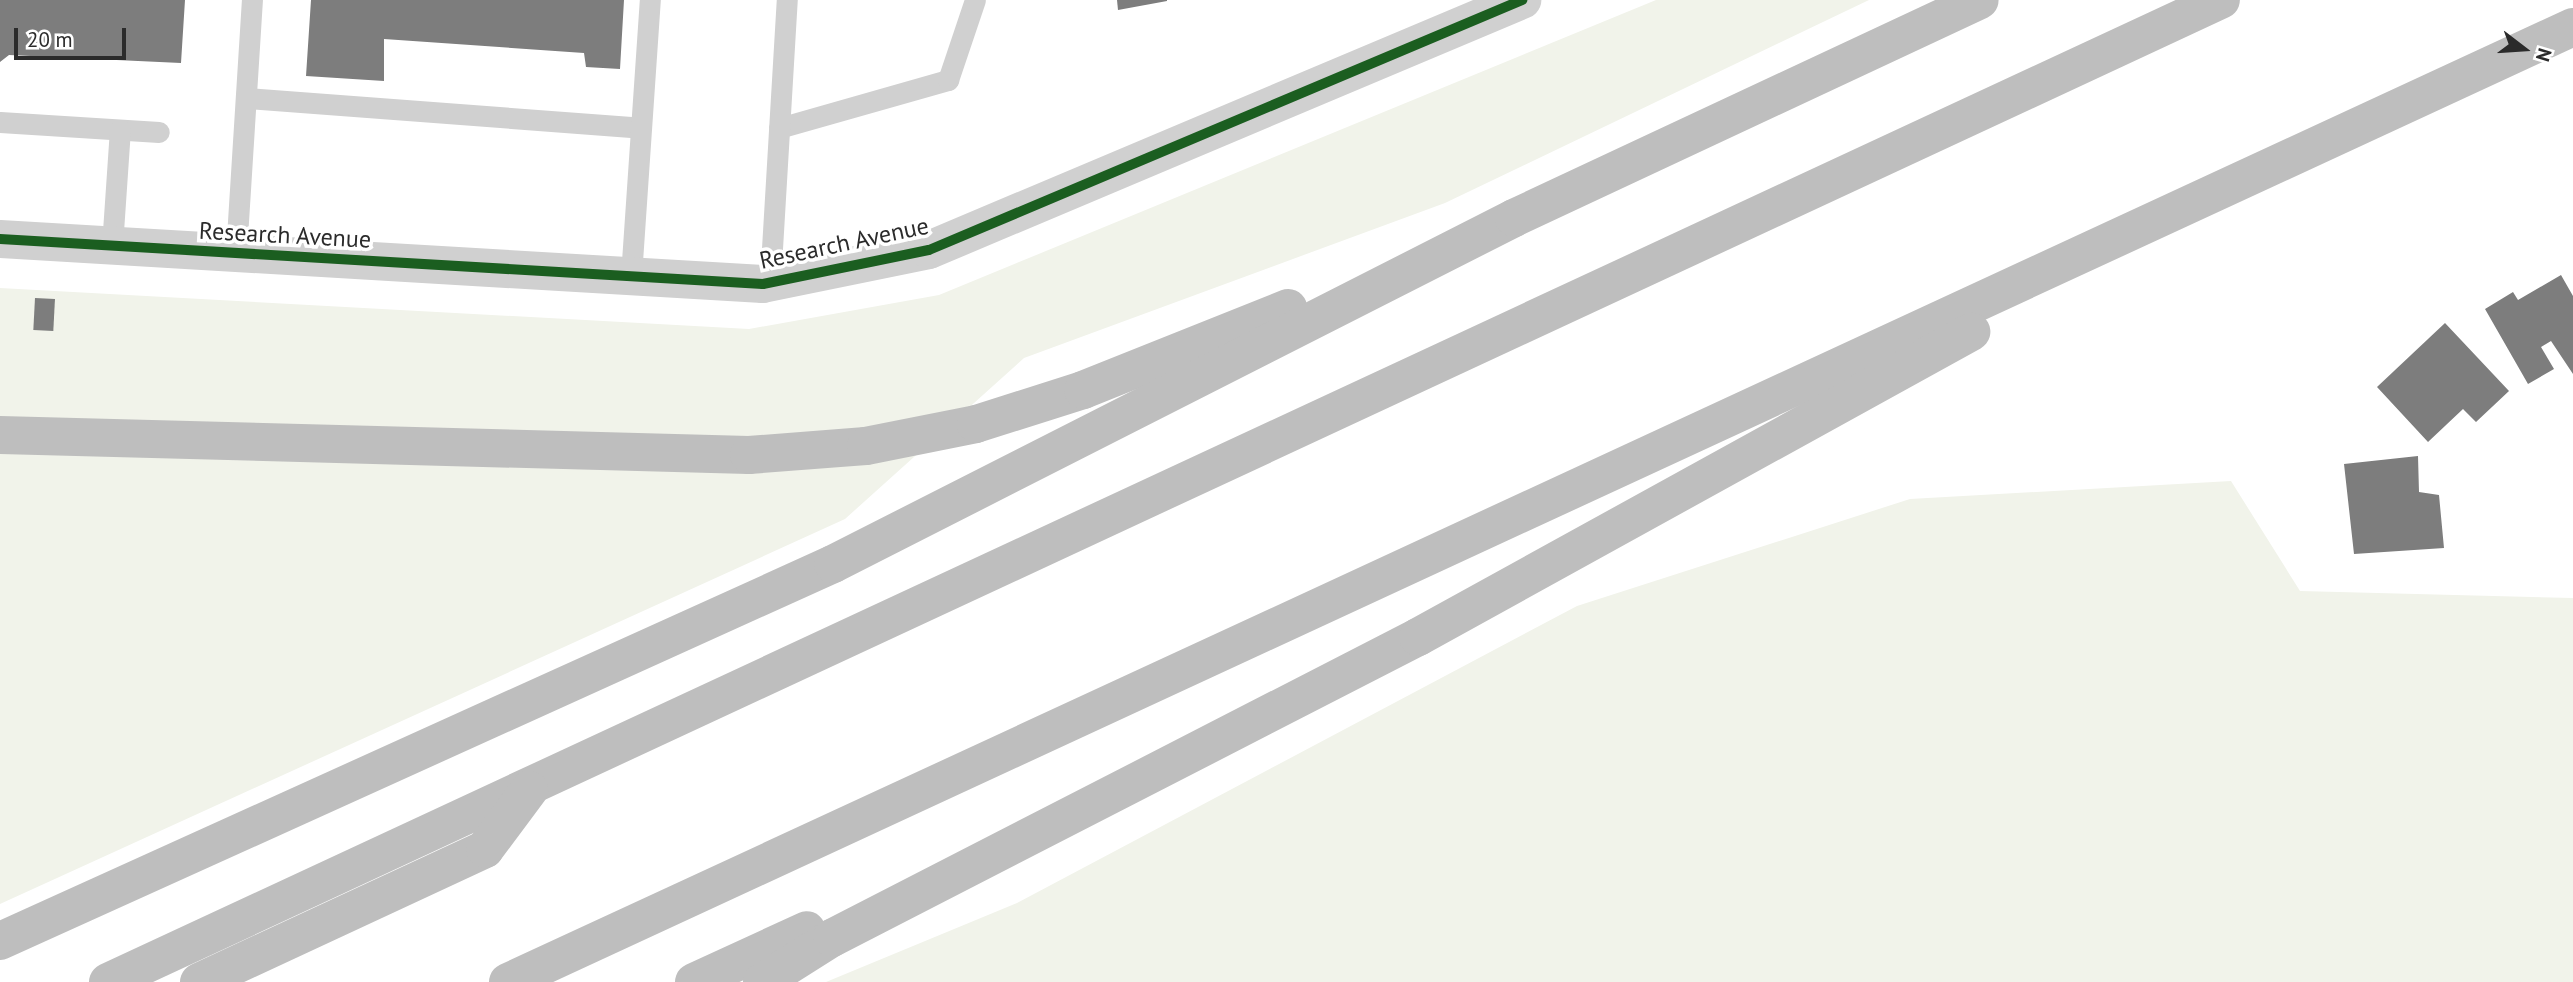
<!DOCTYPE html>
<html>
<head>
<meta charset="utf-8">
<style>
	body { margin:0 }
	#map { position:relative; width:2573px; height:982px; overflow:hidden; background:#fff; font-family:"PT Sans",sans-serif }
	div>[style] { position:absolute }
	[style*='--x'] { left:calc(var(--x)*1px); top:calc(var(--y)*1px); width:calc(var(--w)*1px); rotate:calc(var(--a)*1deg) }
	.green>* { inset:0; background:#f1f3ea }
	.building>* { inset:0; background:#7d7d7d; transform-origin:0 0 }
	.service>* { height:21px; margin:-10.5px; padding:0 10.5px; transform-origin:10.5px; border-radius:10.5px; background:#d0d0d0 }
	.minor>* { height:38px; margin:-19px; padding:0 19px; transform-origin:19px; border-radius:19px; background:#d0d0d0 }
	.motorway>* { height:38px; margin:-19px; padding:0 19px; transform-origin:19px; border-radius:19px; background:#bebebe }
	.cycleway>* { height:10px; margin:-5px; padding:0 5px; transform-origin:5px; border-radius:5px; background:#1b5e20 }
	span { translate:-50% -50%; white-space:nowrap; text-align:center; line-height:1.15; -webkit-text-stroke:7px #fff; paint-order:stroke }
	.street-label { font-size:24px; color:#2b2b2b }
	.north { position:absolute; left:2489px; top:14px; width:70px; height:70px; -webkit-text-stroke:5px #fff; paint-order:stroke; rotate:107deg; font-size:19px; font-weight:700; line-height:28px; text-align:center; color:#2b2b2b }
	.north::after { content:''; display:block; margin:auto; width:24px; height:32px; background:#2b2b2b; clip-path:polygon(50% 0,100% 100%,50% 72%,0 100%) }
	.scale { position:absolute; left:14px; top:28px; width:112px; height:32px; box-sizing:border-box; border:4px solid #2b2b2b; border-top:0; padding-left:9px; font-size:21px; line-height:24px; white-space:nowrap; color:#2b2b2b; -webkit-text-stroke:5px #fff; paint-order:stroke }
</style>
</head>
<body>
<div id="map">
	<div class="green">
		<div style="clip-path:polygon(1656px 0,1869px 0,1445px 203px,1024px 358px,845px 519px,0 904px,0 288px,749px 329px,939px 295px)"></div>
		<div style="clip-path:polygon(2231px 481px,2300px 591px,2573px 598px,2573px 982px,826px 982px,1017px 903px,1577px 606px,1910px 499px)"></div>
	</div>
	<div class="building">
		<div style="clip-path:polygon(0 0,185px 0,181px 63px,9px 55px,0 62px)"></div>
		<div style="clip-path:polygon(311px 0,624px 0,620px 69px,586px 67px,584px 53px,384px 39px,384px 81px,306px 76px)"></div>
		<div style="clip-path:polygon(1117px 0,1167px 0,1167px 1px,1118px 10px)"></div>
		<div style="clip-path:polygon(2561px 275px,2573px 296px,2573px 374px,2551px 341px,2541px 347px,2554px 369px,2528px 384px,2485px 309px,2513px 292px,2518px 300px)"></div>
		<div style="left:35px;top:298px;width:20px;height:32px;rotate:3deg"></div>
		<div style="clip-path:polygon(2445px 323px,2509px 391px,2476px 422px,2463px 409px,2428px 442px,2377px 387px)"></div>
		<div style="clip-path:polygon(2418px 456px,2419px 492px,2439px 495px,2444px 548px,2354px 554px,2344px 464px)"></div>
	</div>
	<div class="service">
		<div style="--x:246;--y:98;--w:396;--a:4.3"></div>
		<div style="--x:0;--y:122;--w:159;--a:3.6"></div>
		<div style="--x:779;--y:128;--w:176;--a:-15.9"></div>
		<div style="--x:948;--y:80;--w:84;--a:-71.4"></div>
		<div style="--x:112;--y:246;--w:116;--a:-86.1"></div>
		<div style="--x:236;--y:253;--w:254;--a:-86.4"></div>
		<div style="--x:631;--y:276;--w:277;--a:-86.1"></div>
		<div style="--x:770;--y:282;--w:283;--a:-86.6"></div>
	</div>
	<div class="minor">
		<div style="--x:0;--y:239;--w:764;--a:3.38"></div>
		<div style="--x:763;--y:284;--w:169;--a:-11.6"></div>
		<div style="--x:929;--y:250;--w:644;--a:-22.86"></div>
	</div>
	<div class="motorway">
		<div style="--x:0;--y:435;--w:749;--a:1.53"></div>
		<div style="--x:749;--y:455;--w:117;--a:-4.4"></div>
		<div style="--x:866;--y:446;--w:112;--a:-11.3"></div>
		<div style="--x:976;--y:424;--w:112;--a:-17.6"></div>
		<div style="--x:1083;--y:390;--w:221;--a:-21.8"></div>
		<div style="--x:0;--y:941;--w:914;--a:-24.35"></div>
		<div style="--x:833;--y:564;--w:764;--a:-26.93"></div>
		<div style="--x:1514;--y:218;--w:514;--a:-25.07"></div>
		<div style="--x:108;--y:982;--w:2330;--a:-24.93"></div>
		<div style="--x:199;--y:982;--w:315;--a:-24.9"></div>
		<div style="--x:485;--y:849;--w:74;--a:-53.3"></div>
		<div style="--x:508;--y:982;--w:2275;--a:-24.82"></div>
		<div style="--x:694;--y:982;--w:124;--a:-24.7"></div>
		<div style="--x:762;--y:982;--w:83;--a:-32.2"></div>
		<div style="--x:832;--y:938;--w:659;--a:-27.19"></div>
		<div style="--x:1418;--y:637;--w:632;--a:-28.88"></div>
	</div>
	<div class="cycleway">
		<div style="--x:0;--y:239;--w:764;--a:3.38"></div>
		<div style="--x:763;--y:284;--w:169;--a:-11.6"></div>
		<div style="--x:929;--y:250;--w:644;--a:-22.86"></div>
	</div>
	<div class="street-label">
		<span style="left:285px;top:235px;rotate:3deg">Research Avenue</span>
		<span style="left:844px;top:243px;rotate:-12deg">Research Avenue</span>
	</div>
	<div class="north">N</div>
	<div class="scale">20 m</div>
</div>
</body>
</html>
